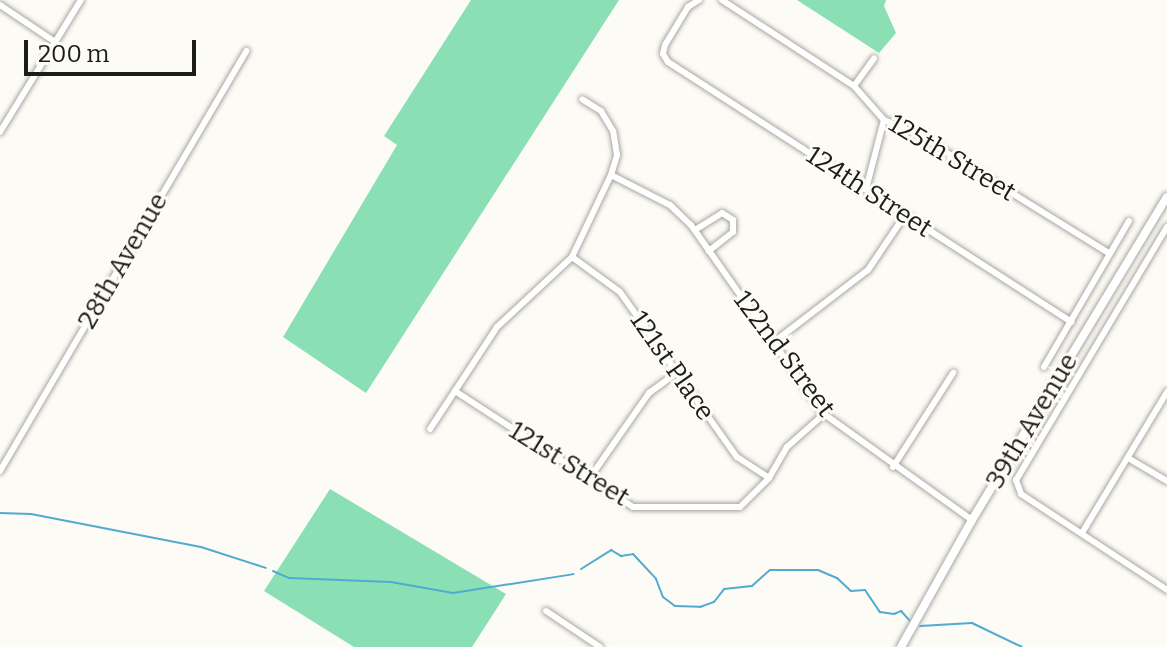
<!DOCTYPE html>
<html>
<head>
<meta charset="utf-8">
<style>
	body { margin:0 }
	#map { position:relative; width:1167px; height:647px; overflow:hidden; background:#fdfbf5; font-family:Bitter,serif }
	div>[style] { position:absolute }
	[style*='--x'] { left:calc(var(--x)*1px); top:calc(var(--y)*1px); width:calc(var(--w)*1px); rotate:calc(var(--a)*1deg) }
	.forest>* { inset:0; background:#8bdfb5 }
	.stream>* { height:2px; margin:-1px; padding:0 1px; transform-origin:1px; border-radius:1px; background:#51aad0 }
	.roads { filter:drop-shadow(0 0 2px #a9a7a1) drop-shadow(0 0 2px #a9a7a1) }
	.minor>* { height:6px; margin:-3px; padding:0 3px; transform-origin:3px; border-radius:3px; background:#fff }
	.major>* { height:8px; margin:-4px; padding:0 4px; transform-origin:4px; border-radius:4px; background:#fff }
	span { translate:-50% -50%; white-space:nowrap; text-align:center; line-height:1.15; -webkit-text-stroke:6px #fdfbf5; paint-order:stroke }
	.street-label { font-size:26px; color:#1c1c1a }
	.scale { position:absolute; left:24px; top:40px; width:172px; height:36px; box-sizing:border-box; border:4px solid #1c1c1a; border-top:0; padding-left:10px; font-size:24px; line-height:28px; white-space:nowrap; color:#1c1c1a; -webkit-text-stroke:6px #fdfbf5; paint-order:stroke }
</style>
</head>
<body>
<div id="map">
	<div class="forest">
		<div style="clip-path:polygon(471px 0,619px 0,366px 393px,283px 337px,397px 145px,384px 136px)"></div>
		<div style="clip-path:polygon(797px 0,886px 0,884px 6px,896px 33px,879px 53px)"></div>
		<div style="clip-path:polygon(330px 489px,506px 594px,472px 647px,354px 647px,264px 591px)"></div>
	</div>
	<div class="stream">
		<div style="--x:0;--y:513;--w:31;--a:2"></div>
		<div style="--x:31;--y:514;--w:173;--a:11"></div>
		<div style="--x:201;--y:547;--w:68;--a:17.9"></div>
		<div style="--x:581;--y:569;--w:36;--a:-32"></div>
		<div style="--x:611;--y:550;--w:12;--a:31"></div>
		<div style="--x:621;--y:556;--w:12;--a:-9"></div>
		<div style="--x:633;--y:554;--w:34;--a:47"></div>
		<div style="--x:656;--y:579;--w:19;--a:69"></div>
		<div style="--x:663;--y:597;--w:15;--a:37"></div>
		<div style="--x:675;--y:606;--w:25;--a:2"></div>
		<div style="--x:700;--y:607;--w:15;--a:-20"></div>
		<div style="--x:714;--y:602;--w:16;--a:-52"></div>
		<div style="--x:724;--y:589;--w:28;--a:-6"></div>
		<div style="--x:752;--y:586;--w:24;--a:-42"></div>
		<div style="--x:770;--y:570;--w:48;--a:0"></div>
		<div style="--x:818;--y:570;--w:21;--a:23"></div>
		<div style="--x:837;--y:578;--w:19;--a:43"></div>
		<div style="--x:851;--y:591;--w:14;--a:-4"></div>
		<div style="--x:865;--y:590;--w:27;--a:56"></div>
		<div style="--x:880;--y:612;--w:14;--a:8"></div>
		<div style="--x:894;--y:614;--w:8;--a:-23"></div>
		<div style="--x:901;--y:611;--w:13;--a:48"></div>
		<div style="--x:273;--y:571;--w:17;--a:24"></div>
		<div style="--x:289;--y:578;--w:102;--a:2.2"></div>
		<div style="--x:391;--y:582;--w:63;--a:10.1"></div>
		<div style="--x:453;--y:593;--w:122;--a:-8.9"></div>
		<div style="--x:920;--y:626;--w:52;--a:-3.3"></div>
		<div style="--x:972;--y:623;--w:55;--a:25.6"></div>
	</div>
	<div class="roads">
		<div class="minor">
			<div style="--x:699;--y:0;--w:13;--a:148"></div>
			<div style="--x:688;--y:7;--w:44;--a:121.2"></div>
			<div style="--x:665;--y:45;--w:9;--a:103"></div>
			<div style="--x:663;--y:54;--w:9;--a:58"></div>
			<div style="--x:668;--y:62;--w:480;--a:32.8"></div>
			<div style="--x:722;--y:0;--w:158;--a:33.1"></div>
			<div style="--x:854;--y:86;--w:45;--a:48.6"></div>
			<div style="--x:884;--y:120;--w:34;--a:23"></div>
			<div style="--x:915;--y:133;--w:229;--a:31.8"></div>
			<div style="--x:0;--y:5;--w:66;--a:33.9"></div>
			<div style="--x:854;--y:86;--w:34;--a:-54"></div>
			<div style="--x:0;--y:132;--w:155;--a:-58.5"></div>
			<div style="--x:611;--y:175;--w:66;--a:27"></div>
			<div style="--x:670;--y:205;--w:29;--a:44"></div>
			<div style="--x:691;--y:225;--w:231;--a:54.9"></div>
			<div style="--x:824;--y:414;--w:182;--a:35.6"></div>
			<div style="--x:866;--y:189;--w:71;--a:-75.4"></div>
			<div style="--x:1167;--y:227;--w:295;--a:120.8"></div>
			<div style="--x:1016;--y:480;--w:15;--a:70"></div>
			<div style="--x:1021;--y:494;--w:175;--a:33.3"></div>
			<div style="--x:695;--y:230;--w:32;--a:-32"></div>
			<div style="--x:722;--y:213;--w:13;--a:32"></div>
			<div style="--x:733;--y:220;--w:12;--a:90"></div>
			<div style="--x:733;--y:232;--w:31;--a:142"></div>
			<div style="--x:572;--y:257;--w:59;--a:36.1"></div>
			<div style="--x:620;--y:292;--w:202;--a:54.7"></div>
			<div style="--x:737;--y:457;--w:38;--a:33"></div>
			<div style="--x:774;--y:342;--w:118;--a:-37.5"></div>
			<div style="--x:868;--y:270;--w:66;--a:-56.1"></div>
			<div style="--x:1044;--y:367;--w:169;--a:-59.8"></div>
			<div style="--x:455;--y:391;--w:212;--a:33.1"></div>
			<div style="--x:633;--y:507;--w:107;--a:0"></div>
			<div style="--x:740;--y:507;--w:41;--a:-45"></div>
			<div style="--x:769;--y:478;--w:36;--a:-60"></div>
			<div style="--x:787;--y:447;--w:50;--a:-41.7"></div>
			<div style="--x:430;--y:429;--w:122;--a:-56.7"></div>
			<div style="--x:497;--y:327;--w:103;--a:-43"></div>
			<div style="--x:572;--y:257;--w:91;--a:-64.6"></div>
			<div style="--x:611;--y:175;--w:21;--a:-73"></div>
			<div style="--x:617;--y:155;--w:24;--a:-99"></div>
			<div style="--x:613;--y:131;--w:23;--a:-121"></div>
			<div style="--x:601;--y:111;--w:22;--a:-148"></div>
			<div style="--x:1128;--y:458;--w:45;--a:30.5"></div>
			<div style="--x:893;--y:467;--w:112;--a:-57.4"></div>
			<div style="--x:0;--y:471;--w:487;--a:-59.6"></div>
			<div style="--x:589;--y:479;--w:105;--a:-55.1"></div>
			<div style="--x:649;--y:393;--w:34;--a:-36"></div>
			<div style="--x:1082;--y:533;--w:165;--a:-58.9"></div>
			<div style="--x:546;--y:611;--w:65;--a:33.7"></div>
		</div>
		<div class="major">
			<div style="--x:901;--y:647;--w:145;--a:-60.8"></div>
			<div style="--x:972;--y:520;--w:377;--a:-58.9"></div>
		</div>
	</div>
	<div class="street-label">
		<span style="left:952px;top:158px;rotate:31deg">125th Street</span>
		<span style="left:869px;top:192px;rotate:33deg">124th Street</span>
		<span style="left:123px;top:261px;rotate:-60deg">28th Avenue</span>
		<span style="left:784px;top:354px;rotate:53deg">122nd Street</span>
		<span style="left:672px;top:366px;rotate:55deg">121st Place</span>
		<span style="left:1032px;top:421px;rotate:-59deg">39th Avenue</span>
		<span style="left:569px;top:464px;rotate:32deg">121st Street</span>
	</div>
	<div class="scale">200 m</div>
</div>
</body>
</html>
